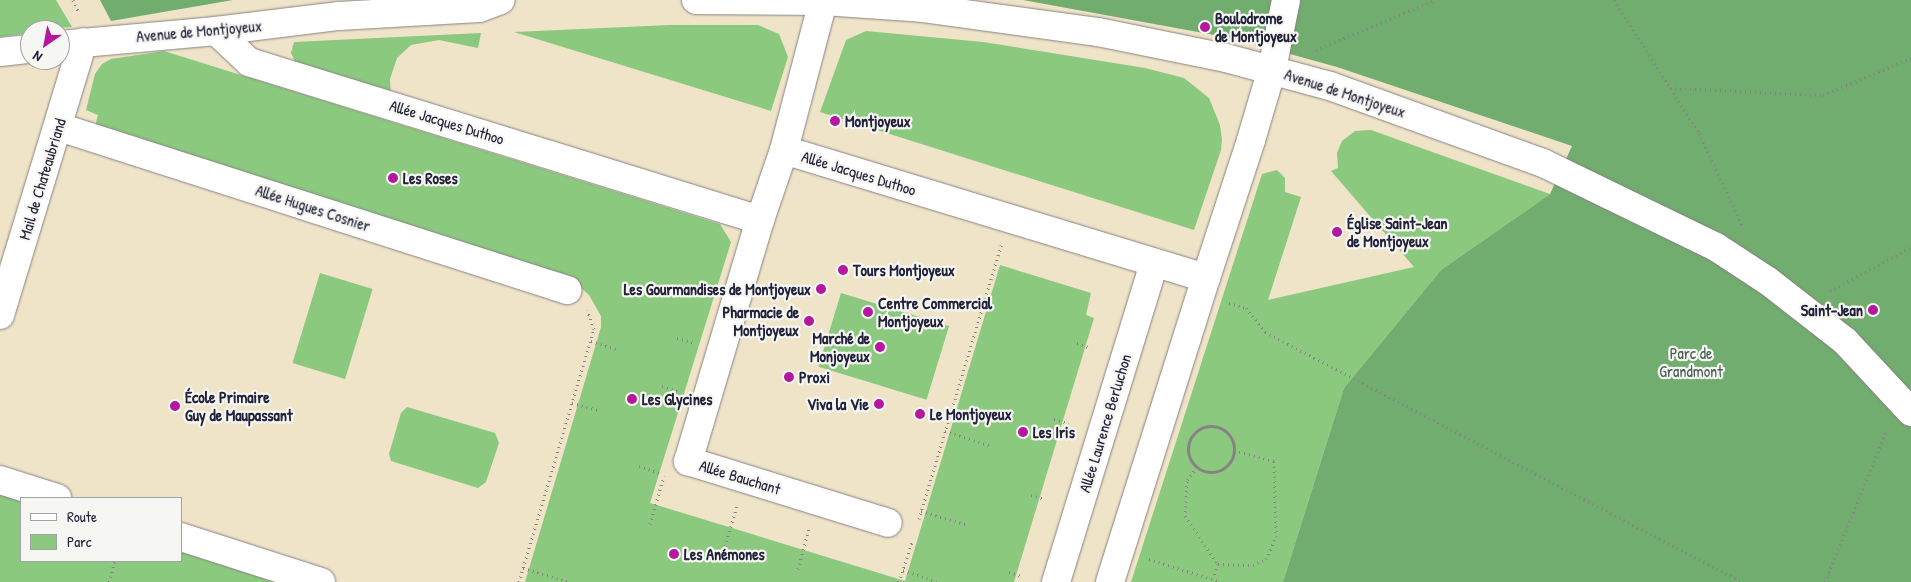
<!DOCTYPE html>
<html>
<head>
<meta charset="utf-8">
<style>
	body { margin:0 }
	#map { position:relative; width:1911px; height:582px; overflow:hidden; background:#efe3c8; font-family:"Patrick Hand",sans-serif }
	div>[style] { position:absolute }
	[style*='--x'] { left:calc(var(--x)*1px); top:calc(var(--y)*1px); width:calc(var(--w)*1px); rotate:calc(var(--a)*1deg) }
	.green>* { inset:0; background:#8bc97f; transform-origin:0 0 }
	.forest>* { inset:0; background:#70ad6e }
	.path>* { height:3px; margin-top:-1.5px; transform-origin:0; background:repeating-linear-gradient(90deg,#888282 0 1px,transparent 0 5px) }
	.path>.ring { margin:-1.5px; padding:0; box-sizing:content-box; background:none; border:3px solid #888282; border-radius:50% }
	.roads { filter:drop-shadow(0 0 1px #888282) drop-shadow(0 0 1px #888282) }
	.minor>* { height:28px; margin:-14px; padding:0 14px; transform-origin:14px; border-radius:14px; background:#fff }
	.tertiary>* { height:28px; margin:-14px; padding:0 14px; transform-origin:14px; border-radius:14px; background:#fff }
	.dots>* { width:14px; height:14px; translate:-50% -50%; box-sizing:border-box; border:2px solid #f6f6f2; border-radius:50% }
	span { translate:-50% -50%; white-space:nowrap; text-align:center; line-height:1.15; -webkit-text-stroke:4.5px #f6f6f2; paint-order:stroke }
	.poi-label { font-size:16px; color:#22223b; font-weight:700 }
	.left { translate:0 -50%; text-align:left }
	.right { translate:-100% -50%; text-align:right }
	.street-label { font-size:16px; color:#22223b }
	.park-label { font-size:16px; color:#475c53 }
	.legend { position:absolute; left:20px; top:497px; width:162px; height:65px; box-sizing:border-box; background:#f6f6f2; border:1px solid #a1a1a9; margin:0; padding:6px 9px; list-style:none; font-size:15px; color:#22223b }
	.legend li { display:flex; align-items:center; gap:10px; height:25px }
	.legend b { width:25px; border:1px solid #a1a1a9 }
	.north { position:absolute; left:20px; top:20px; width:50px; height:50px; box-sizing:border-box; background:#f6f6f2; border:1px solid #a1a1a9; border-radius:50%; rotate:213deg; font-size:14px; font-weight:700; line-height:20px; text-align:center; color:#22223b }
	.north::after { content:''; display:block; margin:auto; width:18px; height:22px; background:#b5179e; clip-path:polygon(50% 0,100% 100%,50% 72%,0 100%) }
</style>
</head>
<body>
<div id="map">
	<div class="green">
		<div style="clip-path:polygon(0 0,56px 0,72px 27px,30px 30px,30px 33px,0 37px)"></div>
		<div style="clip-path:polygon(670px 25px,758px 25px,779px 34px,788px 57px,771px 111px,514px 32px)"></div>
		<div style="clip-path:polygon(866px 31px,983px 42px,1145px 68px,1184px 78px,1209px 98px,1220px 125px,1222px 140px,1221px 150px,1194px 230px,820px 112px,846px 40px)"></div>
		<div style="clip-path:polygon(481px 33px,478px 48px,439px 40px,411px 45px,397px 58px,390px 79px,391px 97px,298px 68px,291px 53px,294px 42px)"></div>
		<div style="clip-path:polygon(164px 51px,720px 224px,731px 242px,650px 503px,905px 581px,1000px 265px,1091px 293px,1086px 315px,1094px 318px,1014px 582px,525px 582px,601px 327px,601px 316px,589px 295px,580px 287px,94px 130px,98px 115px,86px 110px,95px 74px,102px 64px,111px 59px)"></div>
		<div style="clip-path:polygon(1371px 130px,1550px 194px,1441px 270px,1344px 388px,1283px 582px,1131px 582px,1262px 174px,1277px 170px,1285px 178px,1285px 192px,1301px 197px,1268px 300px,1414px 267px,1331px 171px,1338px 168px,1337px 153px,1342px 141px,1355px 131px)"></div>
		<div style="left:320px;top:273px;width:55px;height:94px;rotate:17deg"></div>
		<div style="left:841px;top:293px;width:113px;height:77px;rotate:17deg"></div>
		<div style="clip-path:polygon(407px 407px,495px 433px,499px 443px,486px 482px,478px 488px,391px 461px,389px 454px,401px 413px)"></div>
		<div style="clip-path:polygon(0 491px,21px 498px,21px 561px,181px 561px,181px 548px,287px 582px,0 582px)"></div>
	</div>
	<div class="forest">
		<div style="clip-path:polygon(100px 0,233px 0,111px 21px)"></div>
		<div style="clip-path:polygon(1023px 0,1911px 0,1911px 582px,1283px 582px,1344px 388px,1441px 270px,1550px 194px,1572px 146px,1337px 67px,1236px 39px)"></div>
	</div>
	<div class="path">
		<div style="--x:73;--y:0;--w:14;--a:65"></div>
		<div style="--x:1614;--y:0;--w:158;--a:57.4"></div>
		<div style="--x:1699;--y:133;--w:104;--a:64.9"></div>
		<div style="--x:1316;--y:50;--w:129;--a:-22.8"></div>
		<div style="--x:1670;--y:88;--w:153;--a:2.6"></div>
		<div style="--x:1823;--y:95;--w:95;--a:-22.8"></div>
		<div style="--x:1830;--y:291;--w:92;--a:-28.5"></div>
		<div style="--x:1229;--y:303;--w:18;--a:16"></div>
		<div style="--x:1246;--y:308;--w:31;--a:52"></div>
		<div style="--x:1265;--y:332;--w:539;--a:27.66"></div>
		<div style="--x:677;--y:338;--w:18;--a:16"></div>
		<div style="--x:591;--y:341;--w:29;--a:18"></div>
		<div style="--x:1077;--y:343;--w:15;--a:20"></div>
		<div style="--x:662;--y:386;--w:18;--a:19"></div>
		<div style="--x:572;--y:403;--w:30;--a:15"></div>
		<div style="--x:1054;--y:419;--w:15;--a:16"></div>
		<div class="ring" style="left:1188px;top:426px;width:43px;height:43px"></div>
		<div style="--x:945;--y:431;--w:48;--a:18.1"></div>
		<div style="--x:639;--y:466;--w:24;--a:19"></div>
		<div style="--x:1197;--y:467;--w:17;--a:126"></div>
		<div style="--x:1187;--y:481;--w:35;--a:93"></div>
		<div style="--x:1185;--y:516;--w:58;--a:55.5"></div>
		<div style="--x:1218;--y:564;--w:15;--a:110"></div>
		<div style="--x:1031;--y:495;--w:14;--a:17"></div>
		<div style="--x:921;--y:511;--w:49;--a:16.6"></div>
		<div style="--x:919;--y:519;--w:286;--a:-73.3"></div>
		<div style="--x:650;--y:524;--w:50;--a:-73.7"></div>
		<div style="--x:725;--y:546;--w:42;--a:-73.3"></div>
		<div style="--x:1149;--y:559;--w:75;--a:17.9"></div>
		<div style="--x:1218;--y:564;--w:35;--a:2"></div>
		<div style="--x:1253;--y:565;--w:14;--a:-25"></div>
		<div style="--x:1266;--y:559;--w:24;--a:-66"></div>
		<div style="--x:1276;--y:537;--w:76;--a:-91.5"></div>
		<div style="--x:1274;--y:461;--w:42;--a:-165"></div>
		<div style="--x:523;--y:568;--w:48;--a:16.9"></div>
		<div style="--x:798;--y:569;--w:42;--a:-75"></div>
		<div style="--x:903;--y:570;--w:37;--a:19"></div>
		<div style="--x:1009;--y:572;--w:13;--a:18"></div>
		<div style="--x:109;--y:582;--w:22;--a:-74"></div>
		<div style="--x:519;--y:582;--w:264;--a:-73.5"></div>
		<div style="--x:594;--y:329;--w:20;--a:-110"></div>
		<div style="--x:899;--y:582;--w:42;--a:-72"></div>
		<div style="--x:1825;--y:582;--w:165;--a:-67.9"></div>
	</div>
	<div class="roads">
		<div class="minor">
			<div style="--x:216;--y:31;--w:45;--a:43.2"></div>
			<div style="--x:249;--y:62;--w:535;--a:17.18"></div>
			<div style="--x:760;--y:220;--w:74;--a:-71.1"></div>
			<div style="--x:784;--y:150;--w:154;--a:-75.3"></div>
			<div style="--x:60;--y:45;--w:157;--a:-5.1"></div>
			<div style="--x:216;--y:31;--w:124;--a:-7"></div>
			<div style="--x:339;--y:16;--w:140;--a:-3.3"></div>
			<div style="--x:479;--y:8;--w:23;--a:-20"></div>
			<div style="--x:0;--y:52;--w:30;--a:-6"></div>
			<div style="--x:59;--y:127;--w:534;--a:17.79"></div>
			<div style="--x:784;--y:150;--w:441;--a:16.9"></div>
			<div style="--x:1206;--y:278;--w:145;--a:-71.9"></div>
			<div style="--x:1251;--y:140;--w:74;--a:-73.5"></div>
			<div style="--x:1272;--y:69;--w:70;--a:-78.5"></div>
			<div style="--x:760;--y:220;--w:252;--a:106.6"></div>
			<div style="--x:688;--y:461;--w:209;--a:17.2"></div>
			<div style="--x:0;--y:315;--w:285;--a:-73.1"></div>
			<div style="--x:0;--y:480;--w:60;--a:17.5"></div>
			<div style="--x:181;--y:537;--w:147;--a:17.8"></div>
			<div style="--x:1056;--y:582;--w:333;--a:-72.9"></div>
			<div style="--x:1110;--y:582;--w:319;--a:-72.5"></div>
		</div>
		<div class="tertiary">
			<div style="--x:696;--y:0;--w:127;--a:0.5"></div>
			<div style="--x:823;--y:1;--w:99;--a:4"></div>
			<div style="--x:922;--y:8;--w:178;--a:7.8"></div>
			<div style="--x:1098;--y:32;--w:131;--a:11.5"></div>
			<div style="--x:1226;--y:58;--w:108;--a:15.1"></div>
			<div style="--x:1330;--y:86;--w:226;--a:19.9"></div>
			<div style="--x:1543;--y:163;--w:192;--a:25.9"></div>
			<div style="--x:1716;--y:247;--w:62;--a:33.2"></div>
			<div style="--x:1768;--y:281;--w:98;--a:37.9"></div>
			<div style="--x:1845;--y:341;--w:97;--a:47.1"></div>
		</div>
	</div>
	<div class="dots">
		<div style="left:1205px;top:27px;background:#b5179e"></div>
		<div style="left:835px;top:121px;background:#b5179e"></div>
		<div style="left:393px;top:178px;background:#b5179e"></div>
		<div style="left:1337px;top:232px;background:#b5179e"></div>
		<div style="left:843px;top:270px;background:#b5179e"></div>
		<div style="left:821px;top:289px;background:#b5179e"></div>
		<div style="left:1873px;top:310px;background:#b5179e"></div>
		<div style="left:868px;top:312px;background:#b5179e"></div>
		<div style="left:809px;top:321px;background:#b5179e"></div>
		<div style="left:880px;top:347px;background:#b5179e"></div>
		<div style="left:789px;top:377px;background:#b5179e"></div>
		<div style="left:632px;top:399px;background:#b5179e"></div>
		<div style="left:879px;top:404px;background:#b5179e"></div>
		<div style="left:175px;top:406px;background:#b5179e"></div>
		<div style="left:920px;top:414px;background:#b5179e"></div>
		<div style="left:1023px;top:432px;background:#b5179e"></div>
		<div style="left:674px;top:554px;background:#b5179e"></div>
	</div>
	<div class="poi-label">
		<span class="left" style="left:1215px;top:27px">Boulodrome<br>de Montjoyeux</span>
		<span class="left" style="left:845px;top:121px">Montjoyeux</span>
		<span class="left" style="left:403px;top:178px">Les Roses</span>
		<span class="left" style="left:1347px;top:232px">Église Saint-Jean<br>de Montjoyeux</span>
		<span class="left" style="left:853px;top:270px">Tours Montjoyeux</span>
		<span class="right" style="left:811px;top:289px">Les Gourmandises de Montjoyeux</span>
		<span class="left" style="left:878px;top:312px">Centre Commercial<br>Montjoyeux</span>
		<span class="right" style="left:1863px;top:310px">Saint-Jean</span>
		<span class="right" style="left:799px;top:321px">Pharmacie de<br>Montjoyeux</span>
		<span class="right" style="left:870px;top:347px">Marché de<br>Monjoyeux</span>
		<span class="left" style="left:799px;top:377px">Proxi</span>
		<span class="left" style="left:185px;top:406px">École Primaire<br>Guy de Maupassant</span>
		<span class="left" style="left:642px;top:399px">Les Glycines</span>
		<span class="right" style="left:869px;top:404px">Viva la Vie</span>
		<span class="left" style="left:930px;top:414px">Le Montjoyeux</span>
		<span class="left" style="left:1033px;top:432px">Les Iris</span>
		<span class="left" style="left:684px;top:554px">Les Anémones</span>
	</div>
	<div class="street-label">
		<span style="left:199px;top:31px;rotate:-5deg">Avenue de Montjoyeux</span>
		<span style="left:1345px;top:93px;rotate:18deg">Avenue de Montjoyeux</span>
		<span style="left:447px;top:122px;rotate:17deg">Allée Jacques Duthoo</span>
		<span style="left:859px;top:173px;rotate:17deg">Allée Jacques Duthoo</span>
		<span style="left:42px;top:179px;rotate:-73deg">Mail de Chateaubriand</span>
		<span style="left:313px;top:208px;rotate:18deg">Allée Hugues Cosnier</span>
		<span style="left:1105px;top:423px;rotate:-73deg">Allée Laurence Berluchon</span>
		<span style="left:740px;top:477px;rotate:17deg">Allée Bauchant</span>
	</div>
	<div class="park-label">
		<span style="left:1691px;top:362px">Parc de<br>Grandmont</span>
	</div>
	<ul class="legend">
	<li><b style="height:6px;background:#fff"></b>Route</li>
	<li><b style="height:14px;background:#8bc97f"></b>Parc</li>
	</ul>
	<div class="north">N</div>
</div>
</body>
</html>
